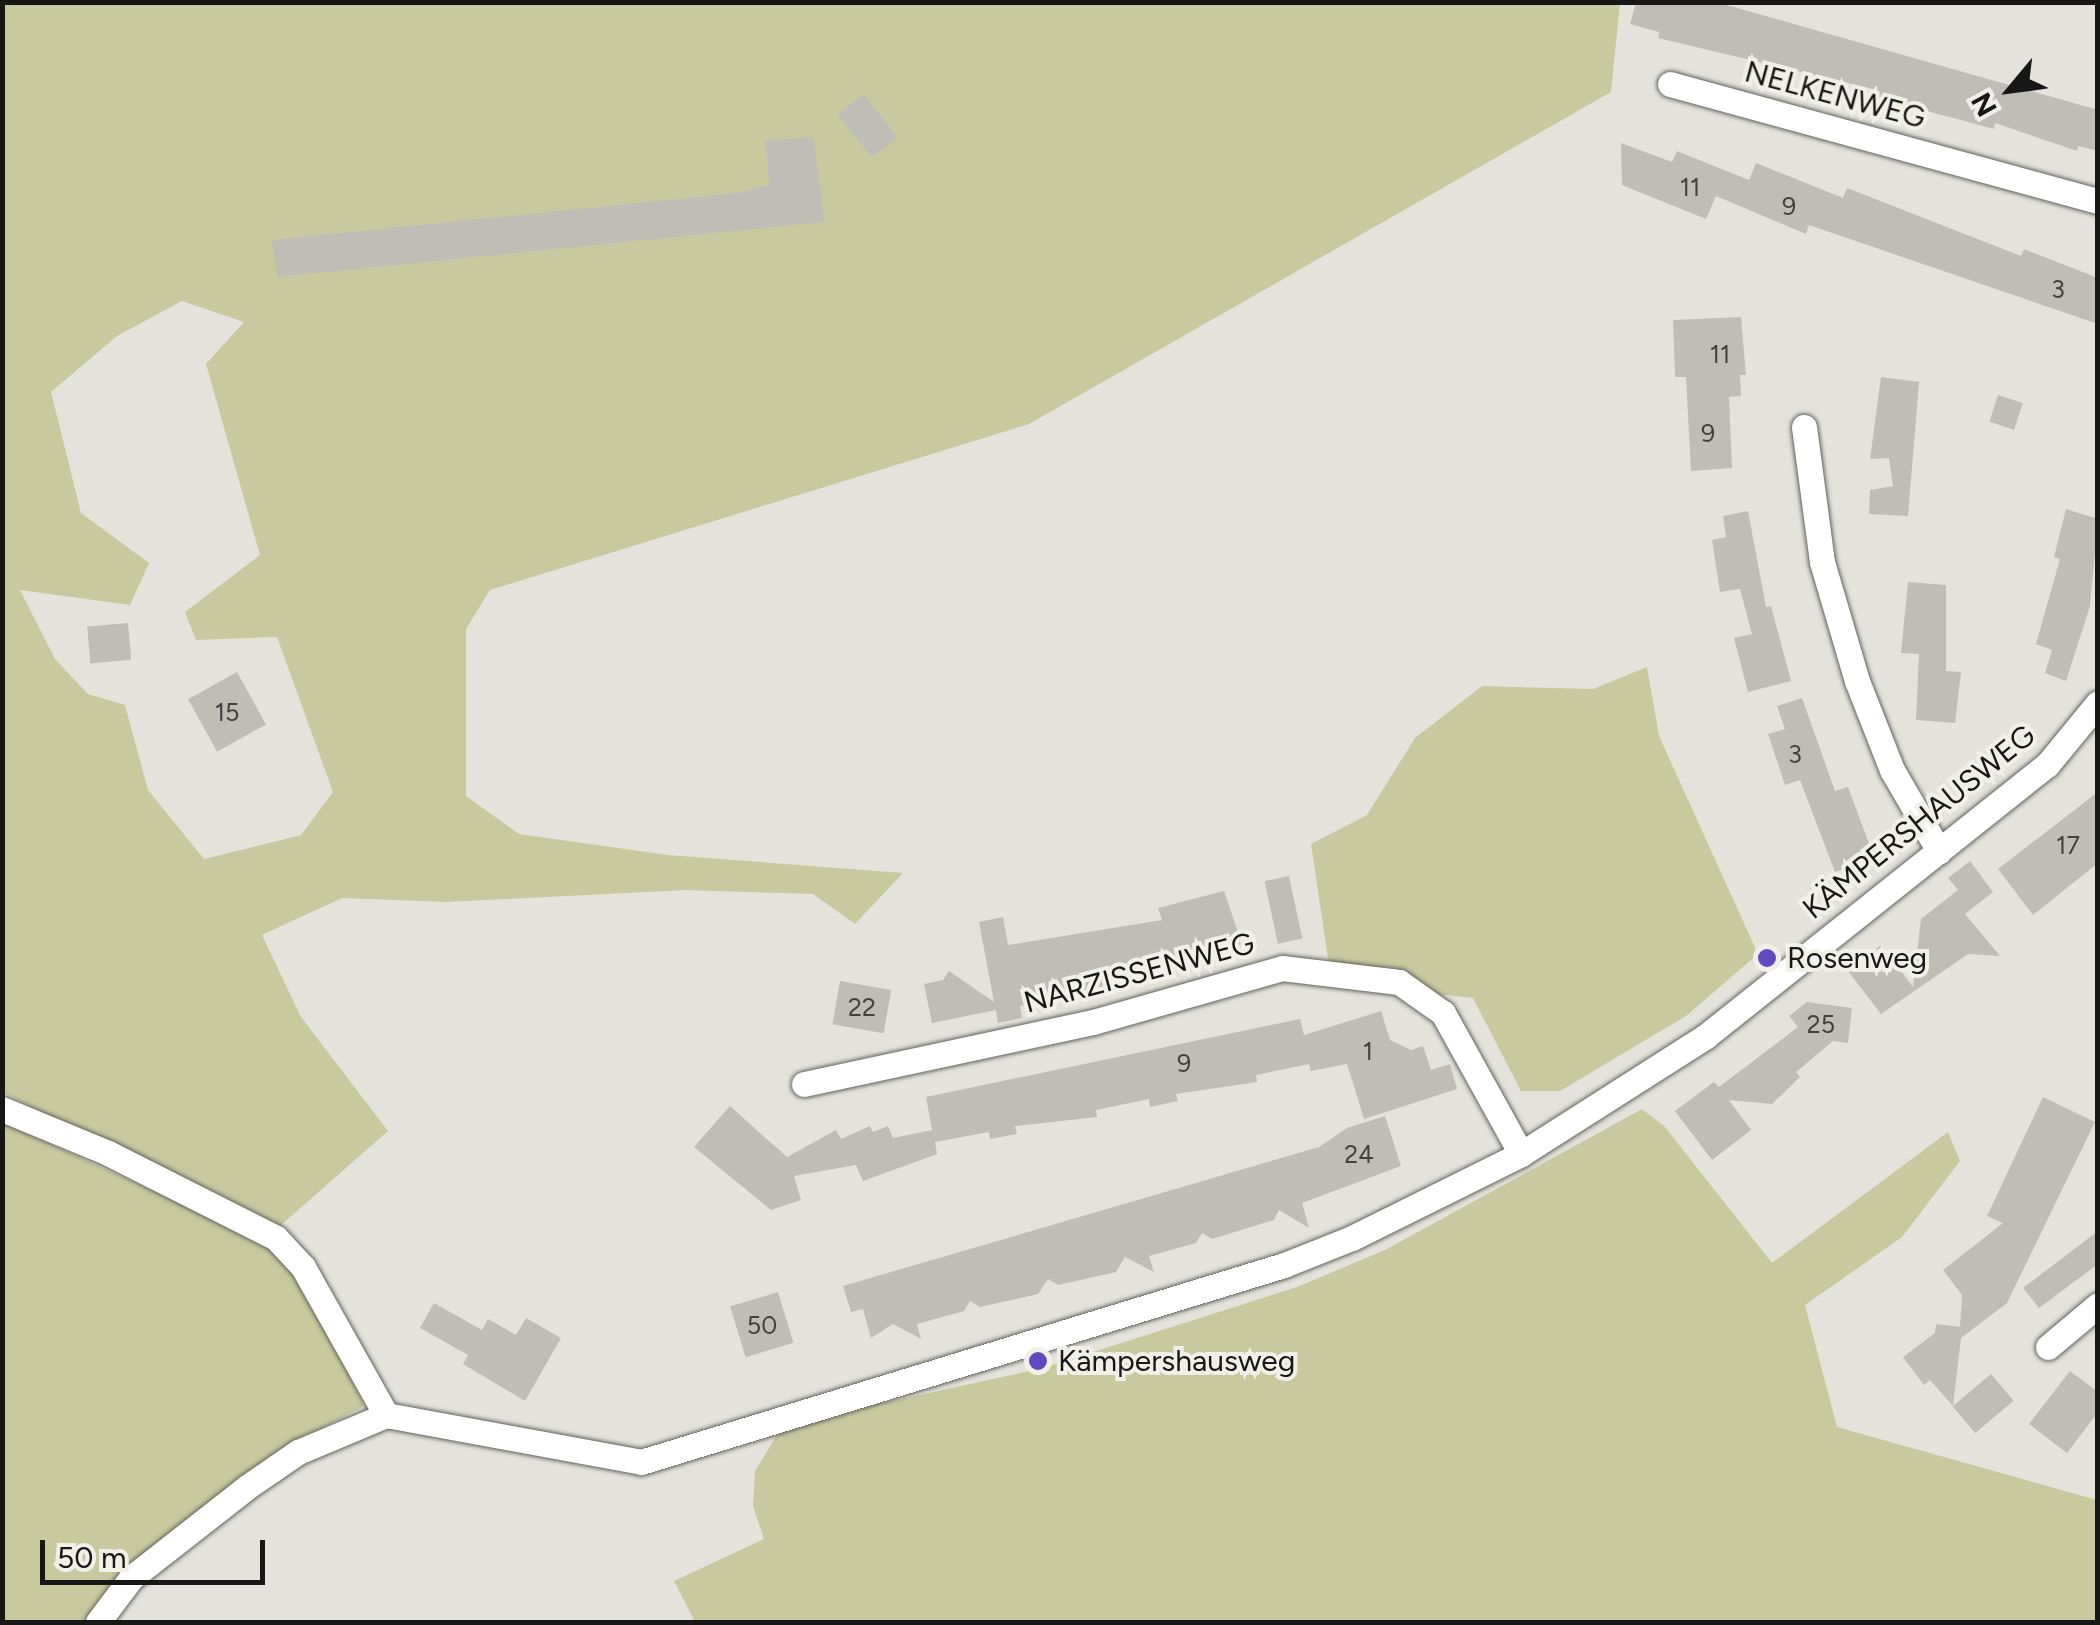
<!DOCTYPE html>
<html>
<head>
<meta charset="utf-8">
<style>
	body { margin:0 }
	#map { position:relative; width:2100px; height:1625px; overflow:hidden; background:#e3e3dc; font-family:Figtree,sans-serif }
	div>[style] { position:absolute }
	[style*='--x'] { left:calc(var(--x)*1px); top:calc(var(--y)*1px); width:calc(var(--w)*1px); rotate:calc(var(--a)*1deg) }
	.green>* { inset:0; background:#c9c99f }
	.building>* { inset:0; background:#bebeb7; transform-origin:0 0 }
	.roads { filter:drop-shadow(0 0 2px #62635c) drop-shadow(0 0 2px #62635c) }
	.street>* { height:25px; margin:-12.5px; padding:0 12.5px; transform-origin:12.5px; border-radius:12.5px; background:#fff }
	.dots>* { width:28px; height:28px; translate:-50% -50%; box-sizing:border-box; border:5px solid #f0f0e9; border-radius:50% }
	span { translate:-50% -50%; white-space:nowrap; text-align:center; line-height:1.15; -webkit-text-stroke:8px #f0f0e9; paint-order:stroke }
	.number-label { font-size:25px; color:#41423e }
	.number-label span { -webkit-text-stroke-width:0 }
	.street-label { font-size:30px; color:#171815 }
	.poi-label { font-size:30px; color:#171815 }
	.left { translate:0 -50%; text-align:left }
	.frame { position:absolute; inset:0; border:5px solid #171815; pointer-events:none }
	.north { position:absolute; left:1960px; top:40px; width:100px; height:100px; -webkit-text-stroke:8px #f0f0e9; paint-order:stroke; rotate:241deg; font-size:28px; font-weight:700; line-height:40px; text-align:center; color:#171815 }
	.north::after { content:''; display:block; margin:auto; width:35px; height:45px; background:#171815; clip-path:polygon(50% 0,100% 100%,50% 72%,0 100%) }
	.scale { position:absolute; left:40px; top:1540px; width:225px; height:45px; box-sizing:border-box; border:5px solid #171815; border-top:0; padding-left:12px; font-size:30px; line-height:35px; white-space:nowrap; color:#171815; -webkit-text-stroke:8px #f0f0e9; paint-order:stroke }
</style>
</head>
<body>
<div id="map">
	<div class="green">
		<div style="clip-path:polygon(evenodd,2px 3px,1620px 3px,1611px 92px,1029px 424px,490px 590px,466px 629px,466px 796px,519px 834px,668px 855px,903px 873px,855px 924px,813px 894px,686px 890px,447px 902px,342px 898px,262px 935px,301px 1017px,388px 1131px,272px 1233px,3px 1092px,2px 3px,182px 301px,244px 322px,206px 364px,260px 555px,185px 612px,196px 640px,277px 637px,333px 792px,301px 835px,204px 859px,148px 790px,125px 705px,88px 694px,55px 659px,20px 590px,130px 605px,149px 563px,81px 513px,51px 392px,117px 336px,182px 301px)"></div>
		<div style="clip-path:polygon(1647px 667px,1659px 736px,1758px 954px,1686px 1016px,1560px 1091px,1521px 1091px,1473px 998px,1436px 994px,1396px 968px,1329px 965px,1311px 844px,1367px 815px,1415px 738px,1482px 686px,1593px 689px)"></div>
		<div style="clip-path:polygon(1642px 1109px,1665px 1127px,1772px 1263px,1948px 1132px,1960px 1161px,1902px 1237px,1805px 1305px,1837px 1427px,2097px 1500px,2097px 1622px,695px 1622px,674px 1581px,764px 1539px,753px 1506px,755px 1471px,783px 1425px,1043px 1368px,1297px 1287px,1385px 1250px)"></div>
		<div style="clip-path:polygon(2px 1122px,269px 1244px,301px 1275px,364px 1406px,289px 1445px,88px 1622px,3px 1622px)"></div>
	</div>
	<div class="building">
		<div style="clip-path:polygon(1636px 2px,1716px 2px,2098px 110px,2098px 151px,2078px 146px,2077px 151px,1995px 123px,1994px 129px,1871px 96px,1873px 89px,1658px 38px,1659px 32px,1630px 24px)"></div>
		<div style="left:863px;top:94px;width:55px;height:33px;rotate:51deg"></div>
		<div style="clip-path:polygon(814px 137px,824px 222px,277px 277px,272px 240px,737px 193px,770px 185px,765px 141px)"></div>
		<div style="clip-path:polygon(1621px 143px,1672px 162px,1677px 151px,1749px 180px,1756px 163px,1843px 198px,1847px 188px,2021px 256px,2024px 249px,2098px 278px,2098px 324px,1809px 225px,1806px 234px,1716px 196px,1706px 219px,1622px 185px)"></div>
		<div style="clip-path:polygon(1741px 317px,1746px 375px,1740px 375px,1741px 396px,1729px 397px,1732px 468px,1691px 471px,1686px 377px,1675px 377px,1673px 320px)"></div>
		<div style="clip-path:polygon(1881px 377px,1919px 382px,1908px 516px,1869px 514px,1870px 490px,1893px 486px,1889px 458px,1870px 459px)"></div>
		<div style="left:1998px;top:395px;width:26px;height:28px;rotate:18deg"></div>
		<div style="clip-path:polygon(2066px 509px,2098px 519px,2090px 606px,2066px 681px,2045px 673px,2052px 650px,2036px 644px,2060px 559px,2054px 557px)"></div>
		<div style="clip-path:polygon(1748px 511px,1766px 607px,1771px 606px,1791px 681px,1748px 692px,1734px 638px,1752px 634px,1740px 589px,1720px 592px,1712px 540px,1726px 537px,1723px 516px)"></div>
		<div style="clip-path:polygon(1908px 582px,1946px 585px,1946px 671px,1961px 672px,1955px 723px,1916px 720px,1919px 654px,1901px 653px)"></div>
		<div style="left:128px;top:623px;width:37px;height:41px;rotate:85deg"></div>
		<div style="left:237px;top:672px;width:60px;height:56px;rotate:61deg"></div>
		<div style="clip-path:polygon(1802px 698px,1835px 791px,1848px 787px,1874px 857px,1835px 872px,1800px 780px,1785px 785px,1768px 734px,1785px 729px,1777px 706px)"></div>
		<div style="clip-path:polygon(2098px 792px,2098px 863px,2033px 915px,1998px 869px)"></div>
		<div style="clip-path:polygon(1970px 861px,1993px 892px,1965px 914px,2000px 956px,1968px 954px,1881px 1014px,1848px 971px,1881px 945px,1913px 987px,1921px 919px,1958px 890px,1948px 878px)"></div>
		<div style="left:1289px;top:876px;width:64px;height:25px;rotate:78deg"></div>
		<div style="clip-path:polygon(1224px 891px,1242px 944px,1129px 983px,1020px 1006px,1022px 1018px,998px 1023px,996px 1010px,932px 1023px,924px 984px,943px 980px,949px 971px,994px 1002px,979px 922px,1003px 917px,1008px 945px,1162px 920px,1158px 908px)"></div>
		<div style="left:840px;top:981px;width:52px;height:44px;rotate:10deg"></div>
		<div style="clip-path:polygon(1807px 1002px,1852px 1008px,1848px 1043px,1833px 1041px,1796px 1072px,1800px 1077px,1772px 1104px,1729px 1100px,1751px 1130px,1712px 1160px,1675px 1111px,1714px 1082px,1719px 1087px,1798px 1027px,1789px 1016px)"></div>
		<div style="clip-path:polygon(1381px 1011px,1390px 1040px,1411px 1050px,1423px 1046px,1431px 1070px,1450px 1064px,1457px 1089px,1364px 1119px,1347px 1064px,1311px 1071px,1309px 1064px,1256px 1075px,1257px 1082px,1176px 1094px,1178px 1101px,1150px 1107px,1149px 1099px,1096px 1110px,1097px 1117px,1015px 1126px,1017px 1134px,990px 1139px,989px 1132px,935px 1142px,937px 1154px,863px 1181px,856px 1165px,794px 1176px,801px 1200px,771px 1210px,694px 1147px,730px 1106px,787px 1157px,836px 1130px,841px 1139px,870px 1126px,873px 1132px,888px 1126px,893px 1138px,932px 1130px,926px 1097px,1300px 1019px,1304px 1035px)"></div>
		<div style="clip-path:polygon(2043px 1097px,2095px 1122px,2007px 1303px,1961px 1338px,1953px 1406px,1930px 1380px,1924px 1385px,1903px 1357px,1935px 1333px,1936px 1324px,1960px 1327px,1962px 1295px,1943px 1270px,2003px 1223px,1987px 1216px)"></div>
		<div style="clip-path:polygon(1385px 1116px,1401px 1166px,1302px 1203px,1309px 1228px,1279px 1210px,1274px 1220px,1212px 1239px,1202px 1233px,1196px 1243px,1149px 1256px,1154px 1272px,1125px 1257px,1116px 1272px,1058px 1285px,1048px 1279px,1038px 1294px,980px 1307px,970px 1301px,964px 1311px,917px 1324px,921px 1339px,893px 1324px,871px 1338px,863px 1309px,851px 1312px,843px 1286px,1319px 1147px,1347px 1128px)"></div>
		<div style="clip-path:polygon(2098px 1231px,2098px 1264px,2039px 1308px,2023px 1288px)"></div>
		<div style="left:778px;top:1292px;width:53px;height:50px;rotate:73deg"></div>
		<div style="clip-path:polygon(434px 1303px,482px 1330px,488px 1319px,516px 1335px,526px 1318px,561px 1338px,525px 1401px,463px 1364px,468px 1355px,420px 1328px)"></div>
		<div style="clip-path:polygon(2070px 1371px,2098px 1392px,2098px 1412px,2067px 1453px,2029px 1424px)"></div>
		<div style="left:1991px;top:1374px;width:35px;height:50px;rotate:50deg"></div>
	</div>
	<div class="roads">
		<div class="street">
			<div style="--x:1670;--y:84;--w:444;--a:15.3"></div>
			<div style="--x:1804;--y:427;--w:136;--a:82.4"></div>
			<div style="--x:1822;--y:562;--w:124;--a:73.6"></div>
			<div style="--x:1857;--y:681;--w:96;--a:68.5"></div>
			<div style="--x:1892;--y:770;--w:94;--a:59.9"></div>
			<div style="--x:804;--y:1084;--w:296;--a:-12.1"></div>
			<div style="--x:1093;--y:1022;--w:197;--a:-15.9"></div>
			<div style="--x:1282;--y:968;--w:118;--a:6.8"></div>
			<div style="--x:1399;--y:982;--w:54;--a:35.2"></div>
			<div style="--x:1443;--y:1013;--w:161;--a:61"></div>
			<div style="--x:2;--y:1109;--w:115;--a:22.5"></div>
			<div style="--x:108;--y:1153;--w:188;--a:26.8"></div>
			<div style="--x:276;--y:1238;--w:40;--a:47"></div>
			<div style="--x:303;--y:1267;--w:170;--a:60.7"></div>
			<div style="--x:2048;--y:1347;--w:65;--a:-40"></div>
			<div style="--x:386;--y:1415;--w:259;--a:10.4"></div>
			<div style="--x:641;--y:1462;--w:673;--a:-17.03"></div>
			<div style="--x:1284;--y:1265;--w:73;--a:-21.7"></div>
			<div style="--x:1352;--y:1238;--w:189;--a:-26.4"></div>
			<div style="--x:1521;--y:1154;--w:219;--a:-32.5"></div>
			<div style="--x:1706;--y:1036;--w:436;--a:-38.5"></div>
			<div style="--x:2047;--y:765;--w:80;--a:-50.6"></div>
			<div style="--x:98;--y:1622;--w:55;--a:-53.1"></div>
			<div style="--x:131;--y:1578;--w:147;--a:-38.1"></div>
			<div style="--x:247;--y:1487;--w:62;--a:-34.5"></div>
			<div style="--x:298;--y:1452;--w:95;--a:-22.8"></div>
		</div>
	</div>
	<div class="dots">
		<div style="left:1767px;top:958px;background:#6148c0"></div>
		<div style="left:1038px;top:1361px;background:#6148c0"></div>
	</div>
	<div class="number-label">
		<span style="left:1690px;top:187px">11</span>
		<span style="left:1789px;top:206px">9</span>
		<span style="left:2058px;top:289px">3</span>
		<span style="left:1720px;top:354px">11</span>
		<span style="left:1708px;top:433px">9</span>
		<span style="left:227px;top:712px">15</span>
		<span style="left:1795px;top:754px">3</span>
		<span style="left:2068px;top:845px">17</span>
		<span style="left:862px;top:1007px">22</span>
		<span style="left:1821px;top:1024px">25</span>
		<span style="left:1368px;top:1051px">1</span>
		<span style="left:1184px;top:1063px">9</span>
		<span style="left:1359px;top:1154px">24</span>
		<span style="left:762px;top:1325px">50</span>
	</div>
	<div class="street-label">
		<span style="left:1835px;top:95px;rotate:15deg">NELKENWEG</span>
		<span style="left:1919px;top:822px;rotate:-39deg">KÄMPERSHAUSWEG</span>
		<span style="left:1139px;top:973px;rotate:-15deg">NARZISSENWEG</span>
	</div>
	<div class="poi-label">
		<span class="left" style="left:1787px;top:958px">Rosenweg</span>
		<span class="left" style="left:1058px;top:1361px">Kämpershausweg</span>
	</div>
	<div class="frame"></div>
	<div class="north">N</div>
	<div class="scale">50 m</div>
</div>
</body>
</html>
